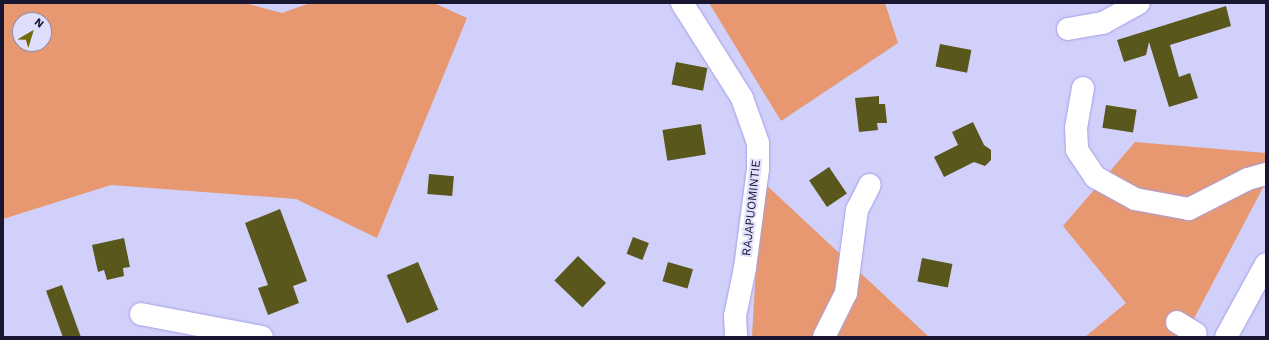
<!DOCTYPE html>
<html>
<head>
<meta charset="utf-8">
<style>
	body { margin:0 }
	#map { position:relative; width:1269px; height:340px; overflow:hidden; background:#d1d0fb; font-family:"Work Sans",sans-serif }
	div>[style] { position:absolute }
	[style*='--x'] { left:calc(var(--x)*1px); top:calc(var(--y)*1px); width:calc(var(--w)*1px); rotate:calc(var(--a)*1deg) }
	.green>* { inset:0; background:#e89871 }
	.building>* { inset:0; background:#59571b; transform-origin:0 0 }
	.roads { filter:drop-shadow(0 0 1px #a49fe5) drop-shadow(0 0 1px #a49fe5) }
	.minor>* { height:22px; margin:-11px; padding:0 11px; transform-origin:11px; border-radius:11px; background:#fff }
	span { translate:-50% -50%; white-space:nowrap; text-align:center; line-height:1.15; -webkit-text-stroke:4px #dfdefc; paint-order:stroke }
	.street-label { font-size:12px; color:#191631 }
	.frame { position:absolute; inset:0; border:4px solid #191631; pointer-events:none }
	.north { position:absolute; left:12px; top:12px; width:40px; height:40px; box-sizing:border-box; background:#dfdefc; border:1px solid #908eab; border-radius:50%; rotate:38deg; font-size:11px; font-weight:700; line-height:16px; text-align:center; color:#191631 }
	.north::after { content:''; display:block; margin:auto; width:14px; height:18px; background:#706c09; clip-path:polygon(50% 0,100% 100%,50% 72%,0 100%) }
</style>
</head>
<body>
<div id="map">
	<div class="green">
		<div style="clip-path:polygon(evenodd,3px 3px,245px 3px,282px 13px,310px 3px,434px 3px,467px 18px,377px 238px,296px 199px,111px 185px,3px 219px,3px 3px,20px 20px,44px 20px,44px 44px,20px 44px,20px 20px)"></div>
		<div style="clip-path:polygon(709px 3px,885px 3px,898px 43px,781px 121px)"></div>
		<div style="clip-path:polygon(1135px 142px,1266px 153px,1266px 182px,1190px 326px,1181px 337px,1085px 337px,1126px 303px,1063px 226px)"></div>
		<div style="clip-path:polygon(761px 180px,929px 337px,752px 337px)"></div>
	</div>
	<div class="building">
		<div style="clip-path:polygon(1226px 6px,1231px 26px,1170px 45px,1179px 77px,1190px 73px,1198px 98px,1169px 107px,1149px 42px,1146px 55px,1124px 62px,1117px 40px)"></div>
		<div style="left:940px;top:44px;width:32px;height:23px;rotate:11deg"></div>
		<div style="left:676px;top:62px;width:32px;height:23px;rotate:11deg"></div>
		<div style="clip-path:polygon(879px 96px,879px 104px,885px 104px,887px 123px,877px 123px,878px 130px,859px 132px,855px 98px)"></div>
		<div style="left:1106px;top:105px;width:31px;height:23px;rotate:9deg"></div>
		<div style="clip-path:polygon(973px 122px,984px 145px,991px 150px,991px 160px,985px 166px,974px 162px,944px 177px,934px 157px,958px 145px,952px 132px)"></div>
		<div style="left:701px;top:124px;width:31px;height:39px;rotate:81deg"></div>
		<div style="left:829px;top:167px;width:32px;height:24px;rotate:56deg"></div>
		<div style="left:429px;top:174px;width:25px;height:20px;rotate:5deg"></div>
		<div style="clip-path:polygon(280px 209px,307px 281px,293px 286px,299px 303px,268px 315px,258px 288px,268px 285px,245px 223px)"></div>
		<div style="left:633px;top:237px;width:17px;height:18px;rotate:21deg"></div>
		<div style="clip-path:polygon(124px 238px,130px 267px,123px 268px,124px 276px,107px 280px,104px 270px,98px 272px,92px 245px)"></div>
		<div style="left:578px;top:256px;width:39px;height:34px;rotate:44deg"></div>
		<div style="left:922px;top:258px;width:31px;height:24px;rotate:11deg"></div>
		<div style="left:418px;top:262px;width:52px;height:34px;rotate:67deg"></div>
		<div style="left:668px;top:262px;width:26px;height:20px;rotate:16deg"></div>
		<div style="left:62px;top:285px;width:55px;height:17px;rotate:70deg"></div>
	</div>
	<div class="roads">
		<div class="minor">
			<div style="--x:682;--y:3;--w:112;--a:57.7"></div>
			<div style="--x:742;--y:98;--w:48;--a:70.4"></div>
			<div style="--x:758;--y:143;--w:26;--a:90"></div>
			<div style="--x:758;--y:169;--w:100;--a:97.5"></div>
			<div style="--x:745;--y:268;--w:49;--a:101.8"></div>
			<div style="--x:735;--y:316;--w:21;--a:87"></div>
			<div style="--x:1068;--y:29;--w:36;--a:-10"></div>
			<div style="--x:1103;--y:23;--w:41;--a:-29.1"></div>
			<div style="--x:1083;--y:88;--w:41;--a:99.9"></div>
			<div style="--x:1076;--y:128;--w:22;--a:87"></div>
			<div style="--x:1077;--y:150;--w:32;--a:56"></div>
			<div style="--x:1095;--y:177;--w:46;--a:28.8"></div>
			<div style="--x:1135;--y:199;--w:55;--a:10.5"></div>
			<div style="--x:1189;--y:209;--w:66;--a:-27"></div>
			<div style="--x:1248;--y:179;--w:19;--a:-16"></div>
			<div style="--x:141;--y:314;--w:123;--a:10.8"></div>
			<div style="--x:1177;--y:322;--w:22;--a:32"></div>
			<div style="--x:824;--y:337;--w:49;--a:-63.4"></div>
			<div style="--x:846;--y:293;--w:84;--a:-82.5"></div>
			<div style="--x:857;--y:210;--w:28;--a:-63"></div>
			<div style="--x:1226;--y:337;--w:83;--a:-61.3"></div>
		</div>
	</div>
	<div class="street-label">
		<span style="left:752px;top:208px;rotate:-84deg">RAJAPUOMINTIE</span>
	</div>
	<div class="frame"></div>
	<div class="north">N</div>
</div>
</body>
</html>
